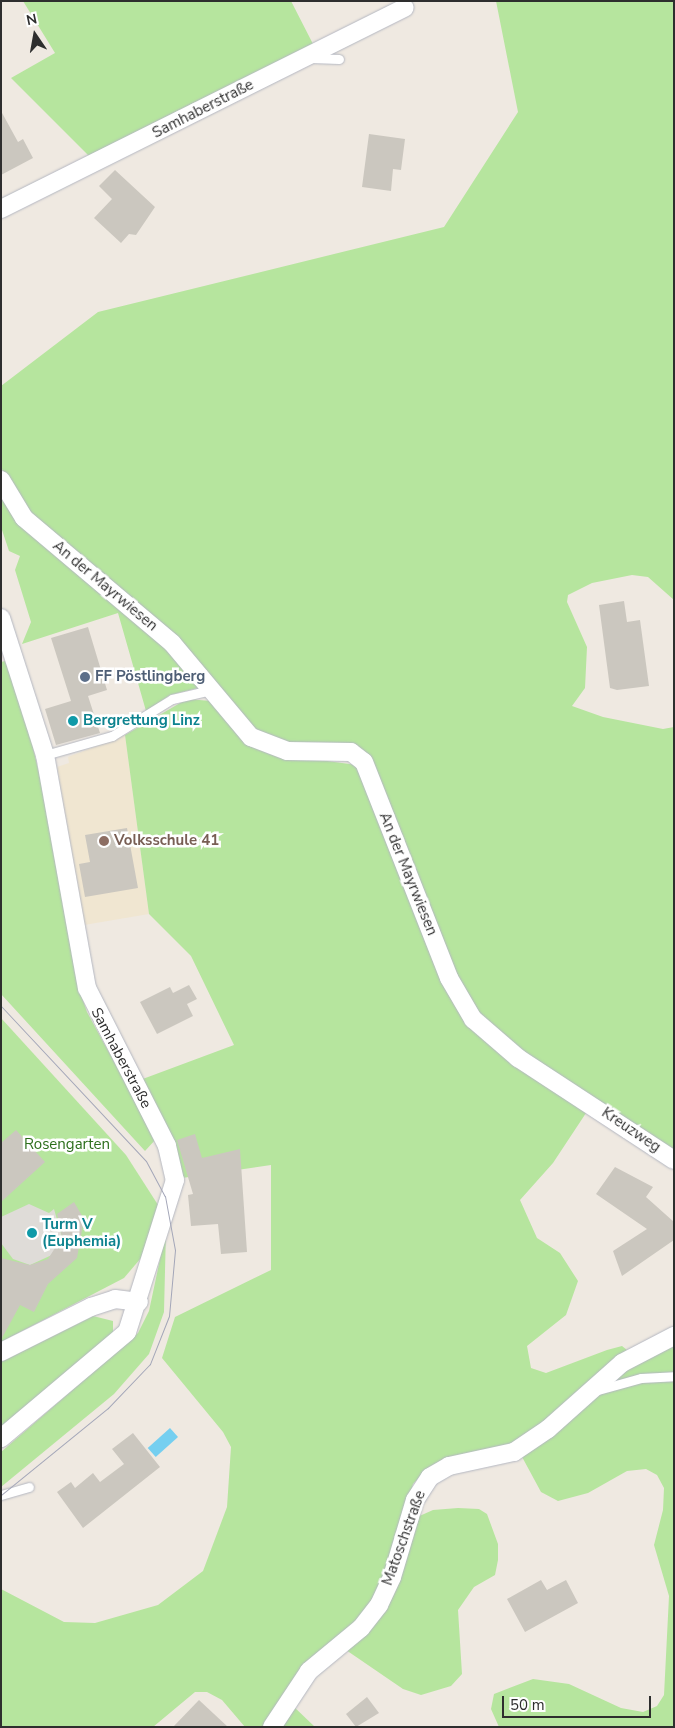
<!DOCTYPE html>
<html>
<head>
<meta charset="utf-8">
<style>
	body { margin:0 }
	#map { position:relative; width:675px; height:1728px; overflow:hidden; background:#efe9e1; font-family:"Nunito Sans",sans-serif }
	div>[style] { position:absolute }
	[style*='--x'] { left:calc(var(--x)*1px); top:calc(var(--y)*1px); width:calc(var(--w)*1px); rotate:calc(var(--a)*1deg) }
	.education>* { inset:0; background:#f0e6d1 }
	.green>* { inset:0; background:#b6e59e }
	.plaza>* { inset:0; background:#dfdcd8 }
	.water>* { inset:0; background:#75cff0; transform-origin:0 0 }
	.building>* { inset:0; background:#cbc7bf }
	.roads { filter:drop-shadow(0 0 1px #b4b7c1) drop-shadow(0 0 1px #b4b7c1) }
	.service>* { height:9px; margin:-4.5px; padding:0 4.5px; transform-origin:4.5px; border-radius:4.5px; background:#fff }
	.minor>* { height:18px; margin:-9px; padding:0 9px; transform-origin:9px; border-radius:9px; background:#fff }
	.tram>* { height:1px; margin:-0.5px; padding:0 0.5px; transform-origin:0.5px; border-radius:0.5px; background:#a3a6b8 }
	.dots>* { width:14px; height:14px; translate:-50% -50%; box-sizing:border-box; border:2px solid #fff; border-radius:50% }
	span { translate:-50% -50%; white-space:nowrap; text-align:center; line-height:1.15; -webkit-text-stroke:5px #fff; paint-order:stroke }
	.street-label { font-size:15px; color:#2e2e2e }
	.service-label { font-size:15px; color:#4e5e75; font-weight:700 }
	.left { translate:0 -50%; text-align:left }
	.culture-label { font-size:15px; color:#0d838f; font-weight:700 }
	.education-label { font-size:15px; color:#785e54; font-weight:700 }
	.park-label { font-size:15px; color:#2c6e1b }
	.frame { position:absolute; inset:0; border:2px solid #2e2e2e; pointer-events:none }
	.north { position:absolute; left:10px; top:10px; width:50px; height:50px; -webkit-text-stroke:4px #fff; paint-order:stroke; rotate:348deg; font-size:14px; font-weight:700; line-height:20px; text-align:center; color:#2e2e2e }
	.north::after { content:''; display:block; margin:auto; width:18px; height:22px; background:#2e2e2e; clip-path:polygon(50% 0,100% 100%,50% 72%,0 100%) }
	.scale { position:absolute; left:502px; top:1696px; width:149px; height:22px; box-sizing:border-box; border:2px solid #2e2e2e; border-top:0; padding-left:6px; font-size:15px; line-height:18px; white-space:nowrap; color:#2e2e2e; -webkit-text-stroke:4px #fff; paint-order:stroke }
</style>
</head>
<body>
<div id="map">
	<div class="education">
		<div style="clip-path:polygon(125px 735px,149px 914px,84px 925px,57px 767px,69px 763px,68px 757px)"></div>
	</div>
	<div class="green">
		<div style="clip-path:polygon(23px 1px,291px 1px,313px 44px,93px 160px,11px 78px,55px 53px)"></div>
		<div style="clip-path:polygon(496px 1px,674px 1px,674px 600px,648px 577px,632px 575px,592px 583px,568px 595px,567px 602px,587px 647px,585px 688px,572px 706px,603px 717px,663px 729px,674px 727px,674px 1151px,500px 1038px,462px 994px,372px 761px,363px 750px,349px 745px,307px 747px,264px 738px,17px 501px,1px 467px,1px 386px,98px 312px,444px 227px,518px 112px)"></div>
		<div style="clip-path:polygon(1px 492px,164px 643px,198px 688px,170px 695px,146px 711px,118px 613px,22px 644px,31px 622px,15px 570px,20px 556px,9px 551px,1px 527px)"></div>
		<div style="clip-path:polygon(5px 661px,26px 717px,41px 782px,81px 994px,87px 1012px,156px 1139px,145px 1151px,1px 994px,1px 662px)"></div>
		<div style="clip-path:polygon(187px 699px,211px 701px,255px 746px,267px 753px,357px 765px,474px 1029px,495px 1049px,588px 1110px,553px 1163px,520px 1200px,537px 1238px,560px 1253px,578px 1281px,566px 1315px,527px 1346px,531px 1368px,546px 1373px,607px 1350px,622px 1346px,627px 1350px,526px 1438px,501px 1448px,451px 1457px,429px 1467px,413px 1484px,394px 1555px,370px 1610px,264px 1727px,245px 1727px,222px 1700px,207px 1692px,195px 1692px,153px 1727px,1px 1727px,1px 1589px,64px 1622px,95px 1623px,158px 1605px,203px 1571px,227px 1507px,231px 1447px,223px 1432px,162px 1358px,175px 1317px,271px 1270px,271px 1165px,182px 1178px,173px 1141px,140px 1080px,234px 1045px,191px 956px,149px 914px,125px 735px)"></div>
		<div style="clip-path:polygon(1px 1018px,126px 1155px,160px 1208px,141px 1258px,124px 1278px,1px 1342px)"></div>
		<div style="clip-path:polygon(166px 1231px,164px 1312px,149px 1354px,114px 1394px,1px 1487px,1px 1452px,138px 1333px,149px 1311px)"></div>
		<div style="clip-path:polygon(93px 1316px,113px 1321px,113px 1335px,1px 1430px,1px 1362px)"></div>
		<div style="clip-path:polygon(674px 1342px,674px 1727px,499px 1727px,491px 1709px,494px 1694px,533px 1679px,569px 1684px,621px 1708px,643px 1712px,657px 1706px,664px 1695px,669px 1596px,654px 1545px,663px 1510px,664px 1488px,657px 1475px,646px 1469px,627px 1471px,588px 1493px,558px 1501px,541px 1492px,521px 1455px,611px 1379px)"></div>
		<div style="clip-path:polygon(458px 1508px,479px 1509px,487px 1514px,498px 1544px,498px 1560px,495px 1575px,474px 1587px,458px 1610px,462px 1674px,451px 1686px,421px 1695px,403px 1689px,346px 1650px,415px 1518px,433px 1510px)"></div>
		<div style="clip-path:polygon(292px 1705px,315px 1727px,281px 1727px)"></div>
	</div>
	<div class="plaza">
		<div style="clip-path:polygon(29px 1204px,49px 1213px,54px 1209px,62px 1237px,54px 1254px,30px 1265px,13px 1259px,1px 1243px,1px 1217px)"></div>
	</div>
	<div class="water">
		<div style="left:170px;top:1428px;width:12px;height:30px;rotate:48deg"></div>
	</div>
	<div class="building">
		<div style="clip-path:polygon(1px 111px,18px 142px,23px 139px,33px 158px,1px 175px)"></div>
		<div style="clip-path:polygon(369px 134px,405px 139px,401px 170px,393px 169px,391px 191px,362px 187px)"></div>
		<div style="clip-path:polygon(115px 170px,155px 207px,136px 235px,129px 234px,121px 243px,94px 218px,112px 199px,99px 186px)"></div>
		<div style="clip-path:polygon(624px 601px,627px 622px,640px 620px,649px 686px,617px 690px,610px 688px,599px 605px)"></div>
		<div style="clip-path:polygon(88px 627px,107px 690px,88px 696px,100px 733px,56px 745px,45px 709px,71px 701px,51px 638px)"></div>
		<div style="clip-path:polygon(127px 828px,138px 888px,85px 897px,79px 864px,90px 862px,85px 835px)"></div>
		<div style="clip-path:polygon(189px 985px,197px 999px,187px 1004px,193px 1016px,157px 1034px,140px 1002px,170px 987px,173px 993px)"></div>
		<div style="clip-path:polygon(16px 1130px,45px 1162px,1px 1202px,1px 1143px)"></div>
		<div style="clip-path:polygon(195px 1134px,202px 1158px,240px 1149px,247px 1252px,221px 1254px,218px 1224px,191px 1226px,188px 1195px,193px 1194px,177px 1140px)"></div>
		<div style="clip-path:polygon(615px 1167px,653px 1187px,646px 1197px,674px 1222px,674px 1240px,622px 1276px,613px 1251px,647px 1229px,596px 1194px)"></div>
		<div style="clip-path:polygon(74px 1202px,84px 1219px,77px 1258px,48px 1284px,34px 1312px,20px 1305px,1px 1340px,1px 1258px,30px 1265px,48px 1259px,62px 1237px,57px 1214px)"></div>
		<div style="clip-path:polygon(133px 1433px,160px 1467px,83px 1528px,57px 1492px,71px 1482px,75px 1488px,93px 1473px,100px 1482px,124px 1464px,112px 1449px)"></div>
		<div style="clip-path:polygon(541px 1580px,547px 1590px,566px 1580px,578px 1603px,525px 1632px,507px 1599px)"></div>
		<div style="clip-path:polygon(367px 1697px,379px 1713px,356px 1727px,346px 1714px)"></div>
		<div style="clip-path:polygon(199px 1700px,228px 1727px,173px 1727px)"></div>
	</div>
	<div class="roads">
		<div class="service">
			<div style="--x:311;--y:58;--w:28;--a:2"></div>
			<div style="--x:45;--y:755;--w:70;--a:-15.8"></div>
			<div style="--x:112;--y:736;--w:70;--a:-31.7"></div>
			<div style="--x:172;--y:699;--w:40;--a:-13"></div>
			<div style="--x:598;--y:1390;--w:45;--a:-15.6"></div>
			<div style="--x:641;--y:1378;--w:33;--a:-3"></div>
			<div style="--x:1;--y:1495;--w:29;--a:-16"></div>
		</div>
		<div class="minor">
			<div style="--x:1;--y:209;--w:451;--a:-26.5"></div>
			<div style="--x:1;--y:480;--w:44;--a:58.8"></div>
			<div style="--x:24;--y:518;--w:194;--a:40.2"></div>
			<div style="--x:172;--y:643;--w:123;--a:50"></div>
			<div style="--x:251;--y:737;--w:39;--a:21"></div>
			<div style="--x:287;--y:751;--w:64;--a:0.9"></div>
			<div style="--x:351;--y:752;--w:16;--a:38"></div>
			<div style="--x:364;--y:762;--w:232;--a:68.5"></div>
			<div style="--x:449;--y:978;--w:48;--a:59.7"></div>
			<div style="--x:473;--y:1019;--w:60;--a:40.9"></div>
			<div style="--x:518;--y:1058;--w:186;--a:33.2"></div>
			<div style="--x:1;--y:618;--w:144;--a:72.2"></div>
			<div style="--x:45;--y:755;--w:237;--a:79.8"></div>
			<div style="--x:87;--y:988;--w:177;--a:63.1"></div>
			<div style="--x:167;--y:1146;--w:35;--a:77"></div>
			<div style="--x:175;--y:1180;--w:159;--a:107.5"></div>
			<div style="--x:127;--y:1332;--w:165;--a:139.9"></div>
			<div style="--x:1;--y:1352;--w:101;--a:-26.6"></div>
			<div style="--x:91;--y:1307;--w:25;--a:-18"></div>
			<div style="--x:115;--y:1299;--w:24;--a:7"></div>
			<div style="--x:272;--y:1727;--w:67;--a:-56.5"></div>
			<div style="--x:309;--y:1671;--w:67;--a:-39.6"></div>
			<div style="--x:361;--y:1628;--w:29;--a:-52"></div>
			<div style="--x:379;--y:1605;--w:31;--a:-65"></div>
			<div style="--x:392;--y:1577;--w:80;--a:-73.4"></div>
			<div style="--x:415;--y:1500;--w:27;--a:-57"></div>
			<div style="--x:430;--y:1477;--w:22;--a:-30"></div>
			<div style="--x:449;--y:1466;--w:66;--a:-12.2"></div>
			<div style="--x:514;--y:1452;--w:41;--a:-34.1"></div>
			<div style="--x:548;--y:1429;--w:99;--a:-41.7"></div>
			<div style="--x:622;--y:1363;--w:59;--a:-27.4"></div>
		</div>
	</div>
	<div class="tram">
		<div style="--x:1;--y:1006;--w:212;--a:46.9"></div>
		<div style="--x:146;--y:1161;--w:40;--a:62"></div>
		<div style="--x:165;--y:1196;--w:55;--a:79.5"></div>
		<div style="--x:175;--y:1250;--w:66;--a:95.2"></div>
		<div style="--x:169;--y:1316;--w:52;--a:111.6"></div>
		<div style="--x:150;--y:1364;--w:61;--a:133.7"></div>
		<div style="--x:108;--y:1408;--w:138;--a:140.9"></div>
	</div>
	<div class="dots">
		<div style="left:85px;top:677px;background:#5c6f8a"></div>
		<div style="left:73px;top:721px;background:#0f9aa8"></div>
		<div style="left:104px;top:841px;background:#8d6e63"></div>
		<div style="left:32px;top:1233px;background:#0f9aa8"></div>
	</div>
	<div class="street-label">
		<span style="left:203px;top:109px;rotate:-27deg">Samhaberstraße</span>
		<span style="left:105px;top:586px;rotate:40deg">An der Mayrwiesen</span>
		<span style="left:408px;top:874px;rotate:68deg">An der Mayrwiesen</span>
		<span style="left:121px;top:1058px;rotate:62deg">Samhaberstraße</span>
		<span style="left:631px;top:1130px;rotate:34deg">Kreuzweg</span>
		<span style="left:404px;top:1538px;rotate:-70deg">Matoschstraße</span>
	</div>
	<div class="service-label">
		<span class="left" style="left:95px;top:677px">FF Pöstlingberg</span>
	</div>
	<div class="culture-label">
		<span class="left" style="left:83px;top:721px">Bergrettung Linz</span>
		<span class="left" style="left:42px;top:1233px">Turm V<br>(Euphemia)</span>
	</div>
	<div class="education-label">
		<span class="left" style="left:114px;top:841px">Volksschule 41</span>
	</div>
	<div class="park-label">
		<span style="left:67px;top:1145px">Rosengarten</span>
	</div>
	<div class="frame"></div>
	<div class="north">N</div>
	<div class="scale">50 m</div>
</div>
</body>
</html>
